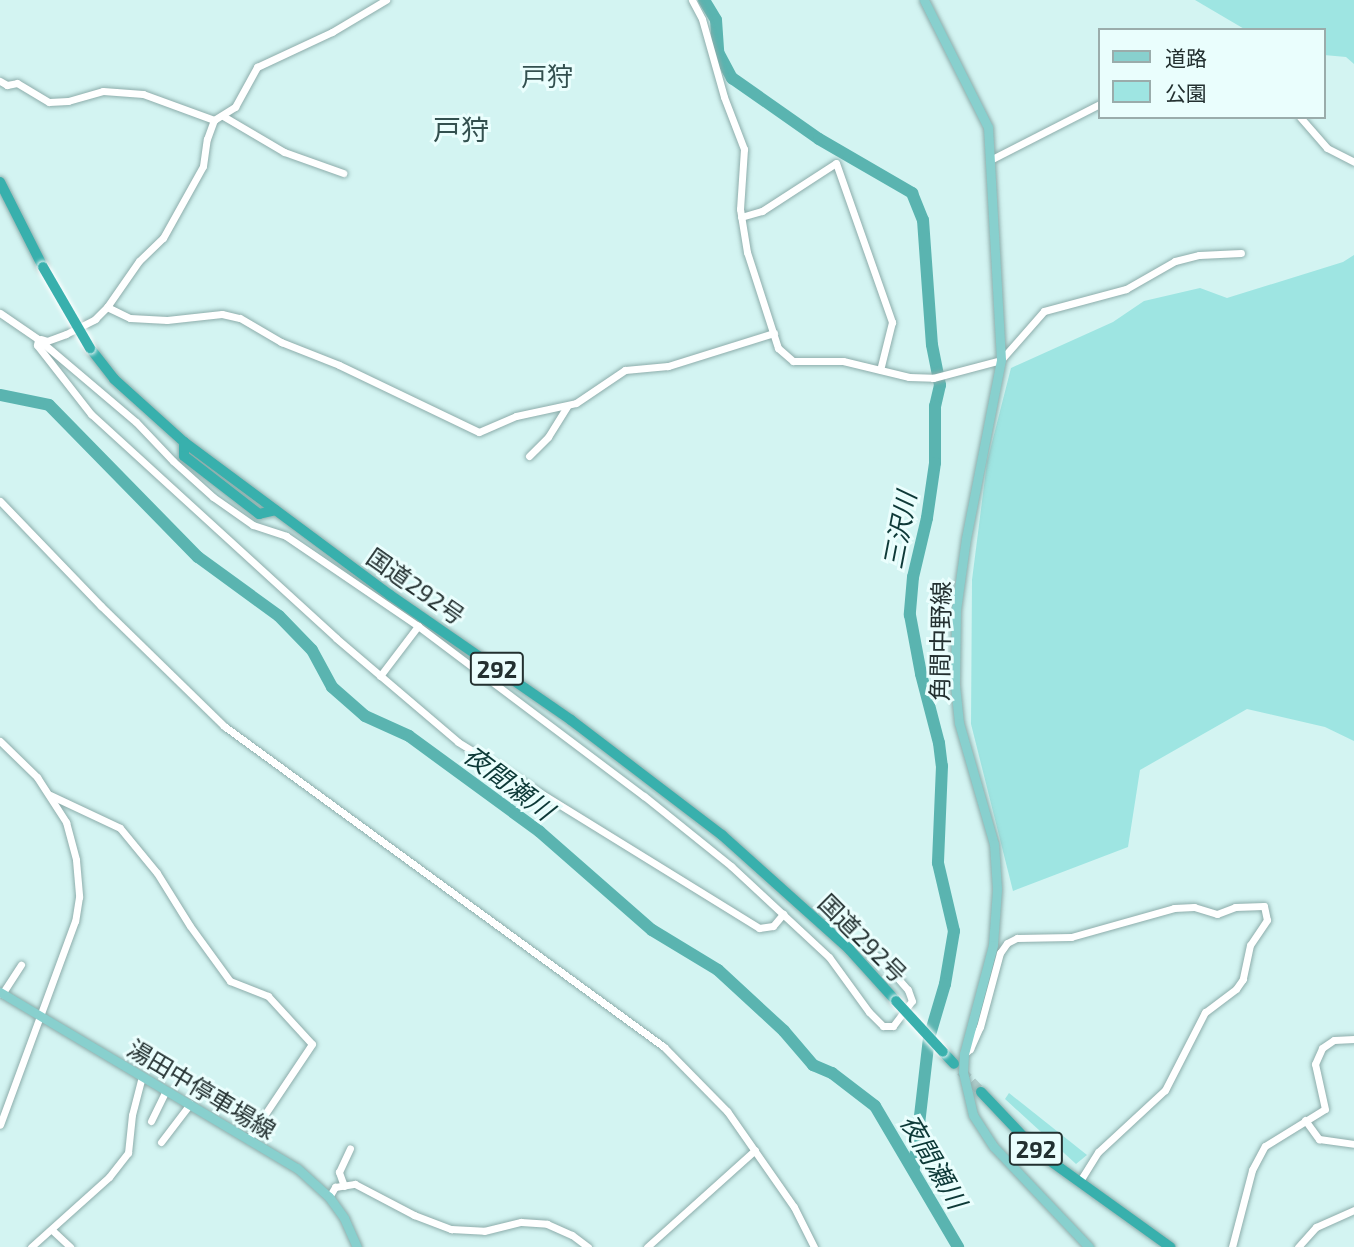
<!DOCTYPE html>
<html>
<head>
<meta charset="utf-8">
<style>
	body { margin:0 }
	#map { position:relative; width:1354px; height:1247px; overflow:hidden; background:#d3f4f2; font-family:"Exo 2","Noto Sans JP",sans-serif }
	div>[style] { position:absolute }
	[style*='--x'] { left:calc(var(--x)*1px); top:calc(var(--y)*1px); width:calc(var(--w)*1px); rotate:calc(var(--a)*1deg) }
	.green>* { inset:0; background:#9ee5e2 }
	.river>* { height:12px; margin:-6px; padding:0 6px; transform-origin:6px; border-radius:6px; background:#5ab4b0 }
	.highway-tunnel>* { height:10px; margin-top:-5px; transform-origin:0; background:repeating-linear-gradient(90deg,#b0cdcb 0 10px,transparent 0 15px) }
	.roads { filter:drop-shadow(0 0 2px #8dadab) drop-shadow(0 0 2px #8dadab) }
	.minor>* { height:7px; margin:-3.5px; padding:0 3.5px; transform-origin:3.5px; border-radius:3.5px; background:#fff }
	.major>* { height:9px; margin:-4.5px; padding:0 4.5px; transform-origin:4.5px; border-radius:4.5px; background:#88d0ce }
	.highway>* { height:10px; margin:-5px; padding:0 5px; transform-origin:5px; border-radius:5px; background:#38b0ad }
	.bridges { filter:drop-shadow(0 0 2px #fff) drop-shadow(0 0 2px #fff) }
	.highway-bridge>* { height:10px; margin:-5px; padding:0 5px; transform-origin:5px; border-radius:5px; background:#38b0ad }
	span { translate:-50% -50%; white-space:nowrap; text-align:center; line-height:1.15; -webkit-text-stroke:6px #eafefd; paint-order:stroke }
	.shield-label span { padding:2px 5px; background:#eafefd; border:2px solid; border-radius:5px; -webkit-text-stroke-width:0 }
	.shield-label { font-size:23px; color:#233030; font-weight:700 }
	.street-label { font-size:24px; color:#233030 }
	.neighbourhood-label { font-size:26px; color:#33504f }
	.water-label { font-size:26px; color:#0d3937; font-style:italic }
	.quarter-label { font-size:28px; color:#33504f }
	.legend { position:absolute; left:1098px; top:28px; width:228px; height:91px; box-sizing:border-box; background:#eafefd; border:2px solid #9aacab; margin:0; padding:9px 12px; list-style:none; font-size:21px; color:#233030 }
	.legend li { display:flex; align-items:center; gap:14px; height:35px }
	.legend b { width:35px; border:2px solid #9aacab }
</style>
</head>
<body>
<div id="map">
	<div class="green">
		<div style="clip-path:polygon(1195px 0,1354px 0,1354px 64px,1346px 57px,1324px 55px,1324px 30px,1246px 30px)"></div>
		<div style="clip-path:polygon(1354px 255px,1354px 741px,1325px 727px,1247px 709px,1140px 770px,1128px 847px,1013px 891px,971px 724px,972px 580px,987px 462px,1011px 368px,1113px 322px,1144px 301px,1200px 288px,1227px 298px,1343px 262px)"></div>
		<div style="clip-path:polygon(1009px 1093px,1087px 1155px,1076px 1164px,1005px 1099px)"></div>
	</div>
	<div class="river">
		<div style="--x:704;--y:0;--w:23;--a:59"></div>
		<div style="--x:716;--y:20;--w:32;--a:86"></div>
		<div style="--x:718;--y:52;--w:30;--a:62"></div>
		<div style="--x:732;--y:78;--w:106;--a:35"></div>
		<div style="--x:819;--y:139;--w:108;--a:30.1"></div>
		<div style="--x:912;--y:193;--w:29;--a:68"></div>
		<div style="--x:923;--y:220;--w:125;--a:85.9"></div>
		<div style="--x:932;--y:345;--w:41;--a:78.7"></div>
		<div style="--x:940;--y:385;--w:22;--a:103"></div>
		<div style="--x:935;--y:406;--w:57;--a:90"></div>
		<div style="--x:935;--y:463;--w:56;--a:98.3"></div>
		<div style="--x:927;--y:518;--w:61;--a:103.3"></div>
		<div style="--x:913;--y:577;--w:38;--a:95"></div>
		<div style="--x:910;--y:615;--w:60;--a:79.4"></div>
		<div style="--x:921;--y:674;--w:71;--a:75.4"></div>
		<div style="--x:939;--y:743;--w:23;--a:83"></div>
		<div style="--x:942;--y:766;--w:97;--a:92.4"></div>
		<div style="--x:938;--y:863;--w:70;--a:76.8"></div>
		<div style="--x:954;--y:931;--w:54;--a:99.6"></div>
		<div style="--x:945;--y:984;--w:56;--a:106.5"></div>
		<div style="--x:929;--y:1038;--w:131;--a:96.6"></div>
		<div style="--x:0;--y:395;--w:50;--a:11.5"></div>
		<div style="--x:49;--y:405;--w:213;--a:45.6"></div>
		<div style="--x:198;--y:557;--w:100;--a:36.1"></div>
		<div style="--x:279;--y:616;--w:47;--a:45.9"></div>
		<div style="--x:312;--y:650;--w:42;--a:61.6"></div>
		<div style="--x:332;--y:687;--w:44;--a:41.3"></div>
		<div style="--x:365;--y:716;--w:48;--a:24.4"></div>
		<div style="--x:409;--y:736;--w:162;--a:36.2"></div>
		<div style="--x:540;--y:832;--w:149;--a:41.2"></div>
		<div style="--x:652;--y:930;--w:77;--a:31.2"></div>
		<div style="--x:718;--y:970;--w:90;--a:42.7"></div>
		<div style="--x:784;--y:1031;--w:45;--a:49.5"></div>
		<div style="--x:813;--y:1065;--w:21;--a:23"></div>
		<div style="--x:832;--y:1073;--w:54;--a:37.5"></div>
		<div style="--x:875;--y:1106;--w:164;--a:59.5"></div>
	</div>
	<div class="highway-tunnel">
		<div style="--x:961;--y:1071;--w:29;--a:46"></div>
	</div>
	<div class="roads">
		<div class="minor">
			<div style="--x:692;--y:0;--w:21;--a:62"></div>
			<div style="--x:702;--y:19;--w:81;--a:74.2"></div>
			<div style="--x:724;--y:97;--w:56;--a:69"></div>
			<div style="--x:744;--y:149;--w:60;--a:93.8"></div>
			<div style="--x:740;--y:209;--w:44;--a:80.8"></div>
			<div style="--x:747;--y:252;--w:101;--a:72.1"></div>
			<div style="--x:778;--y:348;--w:20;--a:41"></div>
			<div style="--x:793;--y:361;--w:50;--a:0"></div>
			<div style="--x:843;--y:361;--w:68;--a:13.6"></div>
			<div style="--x:909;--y:377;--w:24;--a:2"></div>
			<div style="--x:933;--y:378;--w:70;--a:-14.8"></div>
			<div style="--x:1001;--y:360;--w:65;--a:-48.7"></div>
			<div style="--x:1044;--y:311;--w:85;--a:-15"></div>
			<div style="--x:1126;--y:289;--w:56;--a:-29.7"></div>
			<div style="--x:1175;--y:261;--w:25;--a:-14"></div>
			<div style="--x:1199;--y:255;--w:42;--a:-2.7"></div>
			<div style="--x:0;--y:81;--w:8;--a:30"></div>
			<div style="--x:7;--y:85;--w:10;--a:-11"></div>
			<div style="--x:17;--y:83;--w:37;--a:31"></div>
			<div style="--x:49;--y:102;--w:19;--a:-3"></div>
			<div style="--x:68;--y:101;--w:36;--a:-16"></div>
			<div style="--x:103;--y:91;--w:40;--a:4.3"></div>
			<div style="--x:143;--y:94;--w:76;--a:20.1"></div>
			<div style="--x:214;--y:120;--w:25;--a:-32"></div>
			<div style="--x:235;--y:107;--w:46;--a:-61.2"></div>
			<div style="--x:257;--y:67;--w:83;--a:-25"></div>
			<div style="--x:332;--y:32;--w:63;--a:-30.7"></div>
			<div style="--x:223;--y:116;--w:71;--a:30.5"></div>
			<div style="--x:284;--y:152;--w:63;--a:19.6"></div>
			<div style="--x:1300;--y:117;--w:41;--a:48.9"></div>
			<div style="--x:1327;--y:148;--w:30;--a:27"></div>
			<div style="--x:992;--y:159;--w:121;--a:-27"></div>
			<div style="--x:741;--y:217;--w:22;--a:-16"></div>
			<div style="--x:762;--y:211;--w:88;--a:-33"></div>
			<div style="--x:836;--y:163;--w:169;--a:70.6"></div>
			<div style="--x:892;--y:322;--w:49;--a:104"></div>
			<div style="--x:107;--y:307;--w:25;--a:26"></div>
			<div style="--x:130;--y:318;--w:37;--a:3"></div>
			<div style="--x:167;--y:320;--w:55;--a:-6.2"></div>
			<div style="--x:222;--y:314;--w:18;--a:13"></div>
			<div style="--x:240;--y:318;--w:48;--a:30.3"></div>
			<div style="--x:281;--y:342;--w:62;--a:21.6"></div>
			<div style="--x:339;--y:365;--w:155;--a:25.6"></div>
			<div style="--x:479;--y:432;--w:40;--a:-23.4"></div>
			<div style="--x:516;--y:416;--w:61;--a:-12.2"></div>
			<div style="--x:576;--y:403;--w:59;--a:-34"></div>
			<div style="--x:625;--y:370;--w:43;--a:-5.3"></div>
			<div style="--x:668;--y:366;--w:111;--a:-17.3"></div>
			<div style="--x:0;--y:313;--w:46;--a:34.4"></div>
			<div style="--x:38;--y:339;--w:128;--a:40.3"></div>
			<div style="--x:136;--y:422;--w:54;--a:46.5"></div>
			<div style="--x:173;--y:461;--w:54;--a:42"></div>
			<div style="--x:213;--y:497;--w:49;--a:35"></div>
			<div style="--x:253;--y:525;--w:35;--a:18"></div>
			<div style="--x:286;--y:536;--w:160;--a:34.3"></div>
			<div style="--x:418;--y:626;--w:283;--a:37"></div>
			<div style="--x:644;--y:796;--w:112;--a:38.8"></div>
			<div style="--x:731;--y:866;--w:134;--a:42.9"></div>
			<div style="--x:829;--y:957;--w:68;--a:54"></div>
			<div style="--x:869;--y:1012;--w:20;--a:45"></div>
			<div style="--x:883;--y:1026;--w:10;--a:0"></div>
			<div style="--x:893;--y:1026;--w:31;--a:-53"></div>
			<div style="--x:912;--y:1001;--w:12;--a:-110"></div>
			<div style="--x:908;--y:990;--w:37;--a:-131"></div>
			<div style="--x:884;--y:962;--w:24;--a:-142"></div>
			<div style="--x:38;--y:339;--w:6;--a:99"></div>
			<div style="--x:37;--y:345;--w:88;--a:52"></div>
			<div style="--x:91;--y:414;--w:332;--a:42.4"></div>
			<div style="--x:336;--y:638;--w:160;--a:40.4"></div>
			<div style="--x:458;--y:742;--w:354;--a:31.7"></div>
			<div style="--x:759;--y:928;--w:14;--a:-8"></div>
			<div style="--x:773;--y:926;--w:16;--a:-50"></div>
			<div style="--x:41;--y:339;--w:6;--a:18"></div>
			<div style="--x:47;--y:341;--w:20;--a:-20"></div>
			<div style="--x:66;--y:334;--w:33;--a:-27"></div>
			<div style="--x:95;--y:319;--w:17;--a:-45"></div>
			<div style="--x:107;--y:307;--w:56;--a:-55.2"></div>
			<div style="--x:139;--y:261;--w:33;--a:-44"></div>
			<div style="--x:163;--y:238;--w:82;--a:-60.9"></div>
			<div style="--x:203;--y:166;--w:27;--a:-82"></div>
			<div style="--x:207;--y:139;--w:20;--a:-70"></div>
			<div style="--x:529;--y:456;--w:27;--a:-45"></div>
			<div style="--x:548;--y:437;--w:36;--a:-58"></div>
			<div style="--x:0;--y:501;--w:146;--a:46.1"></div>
			<div style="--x:101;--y:606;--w:172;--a:44.3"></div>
			<div style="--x:224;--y:726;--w:545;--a:36.11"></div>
			<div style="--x:664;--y:1047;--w:90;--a:45.5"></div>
			<div style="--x:727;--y:1111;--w:117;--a:55.1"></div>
			<div style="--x:794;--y:1207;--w:45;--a:63.4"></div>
			<div style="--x:380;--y:676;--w:63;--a:-52.8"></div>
			<div style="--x:0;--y:741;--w:52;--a:44.2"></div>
			<div style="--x:37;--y:777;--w:54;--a:57.2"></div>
			<div style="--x:66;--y:822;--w:39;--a:75"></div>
			<div style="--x:76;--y:860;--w:37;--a:85"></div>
			<div style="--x:79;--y:897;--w:24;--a:99"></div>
			<div style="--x:75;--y:921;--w:217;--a:110.2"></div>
			<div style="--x:50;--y:795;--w:77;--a:25.2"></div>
			<div style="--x:120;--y:828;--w:58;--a:50.6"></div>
			<div style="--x:157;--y:873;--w:62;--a:58.1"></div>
			<div style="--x:190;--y:926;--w:68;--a:54"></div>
			<div style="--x:230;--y:981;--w:41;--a:21.5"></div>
			<div style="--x:268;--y:996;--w:65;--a:47.5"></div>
			<div style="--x:312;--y:1044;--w:113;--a:123.8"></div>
			<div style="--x:2;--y:994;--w:35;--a:-57"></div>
			<div style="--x:964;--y:1054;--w:8;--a:-40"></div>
			<div style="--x:970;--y:1049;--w:24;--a:-66"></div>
			<div style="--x:980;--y:1027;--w:77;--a:-74.9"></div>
			<div style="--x:1000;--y:953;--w:12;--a:-55"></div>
			<div style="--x:1007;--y:943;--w:11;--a:-27"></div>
			<div style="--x:1017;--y:938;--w:54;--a:-1.1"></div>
			<div style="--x:1071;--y:937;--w:107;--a:-15.7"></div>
			<div style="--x:1174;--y:908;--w:20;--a:-3"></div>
			<div style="--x:1194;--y:907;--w:24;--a:17"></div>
			<div style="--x:1217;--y:914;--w:19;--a:-21"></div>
			<div style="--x:1235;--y:907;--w:29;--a:-2"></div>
			<div style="--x:1264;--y:906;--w:14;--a:78"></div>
			<div style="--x:1267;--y:920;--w:30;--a:124"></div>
			<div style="--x:1250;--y:945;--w:35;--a:102"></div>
			<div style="--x:1243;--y:979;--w:12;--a:125"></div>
			<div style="--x:1236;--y:989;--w:39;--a:143"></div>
			<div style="--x:1205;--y:1012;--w:88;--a:117.1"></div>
			<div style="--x:1165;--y:1090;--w:91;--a:137.2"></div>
			<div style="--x:1098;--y:1152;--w:36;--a:122"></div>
			<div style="--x:1305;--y:1120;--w:24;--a:54"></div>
			<div style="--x:1319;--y:1139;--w:35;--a:8"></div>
			<div style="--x:151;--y:1121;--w:34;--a:-64"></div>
			<div style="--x:161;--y:1142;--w:48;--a:-52.7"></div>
			<div style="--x:344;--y:1186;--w:15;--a:-110"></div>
			<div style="--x:339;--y:1172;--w:26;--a:-65"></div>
			<div style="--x:329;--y:1197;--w:12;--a:-59"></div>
			<div style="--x:335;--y:1187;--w:20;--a:-9"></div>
			<div style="--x:355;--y:1184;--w:67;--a:27.7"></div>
			<div style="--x:414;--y:1215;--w:40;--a:21"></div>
			<div style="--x:451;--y:1229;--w:33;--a:3"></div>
			<div style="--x:484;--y:1231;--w:38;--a:-14"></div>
			<div style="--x:521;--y:1222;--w:26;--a:4"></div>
			<div style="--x:547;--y:1224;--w:27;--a:24"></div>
			<div style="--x:572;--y:1235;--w:20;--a:37"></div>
			<div style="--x:52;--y:1230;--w:25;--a:43"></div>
			<div style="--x:31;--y:1247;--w:105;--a:-41.9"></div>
			<div style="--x:109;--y:1177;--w:31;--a:-52"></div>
			<div style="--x:128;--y:1153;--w:38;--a:-84"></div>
			<div style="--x:132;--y:1115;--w:40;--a:-75.6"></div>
			<div style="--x:647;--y:1247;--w:145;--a:-41.9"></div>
			<div style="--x:1232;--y:1247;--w:80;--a:-75.4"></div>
			<div style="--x:1252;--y:1170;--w:27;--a:-62"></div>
			<div style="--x:1265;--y:1146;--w:70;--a:-31.7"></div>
			<div style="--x:1325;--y:1109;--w:46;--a:-102.5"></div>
			<div style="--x:1315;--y:1064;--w:17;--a:-66"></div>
			<div style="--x:1322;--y:1048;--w:14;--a:-34"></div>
			<div style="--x:1334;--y:1040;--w:20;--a:-3"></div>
			<div style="--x:1298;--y:1247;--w:27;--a:-48"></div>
			<div style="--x:1316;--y:1227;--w:42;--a:-24.1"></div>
		</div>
		<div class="major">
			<div style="--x:924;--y:0;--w:142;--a:63.3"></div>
			<div style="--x:988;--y:127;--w:233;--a:86.8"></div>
			<div style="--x:1001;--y:360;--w:181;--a:101.1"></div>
			<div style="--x:966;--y:538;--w:73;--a:97.9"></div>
			<div style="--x:956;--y:610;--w:75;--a:90.8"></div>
			<div style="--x:955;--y:685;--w:38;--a:84"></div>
			<div style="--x:959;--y:723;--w:126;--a:73.9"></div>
			<div style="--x:994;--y:844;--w:45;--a:86.2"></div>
			<div style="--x:997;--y:889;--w:56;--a:94.1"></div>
			<div style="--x:993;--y:945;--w:113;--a:104.9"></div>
			<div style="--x:964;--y:1054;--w:18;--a:93"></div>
			<div style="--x:963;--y:1072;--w:44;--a:76.9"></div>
			<div style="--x:973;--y:1115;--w:38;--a:57"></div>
			<div style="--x:994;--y:1147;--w:138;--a:46.5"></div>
			<div style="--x:0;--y:992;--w:345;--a:30.7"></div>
			<div style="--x:297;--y:1168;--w:43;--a:42.2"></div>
			<div style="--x:329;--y:1197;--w:26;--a:54"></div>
			<div style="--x:344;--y:1218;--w:32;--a:66"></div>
		</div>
		<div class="highway">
			<div style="--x:0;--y:182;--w:95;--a:63.2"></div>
			<div style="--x:90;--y:348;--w:39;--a:52"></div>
			<div style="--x:114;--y:379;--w:94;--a:42"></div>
			<div style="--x:184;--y:442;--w:257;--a:36.6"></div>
			<div style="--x:390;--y:595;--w:220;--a:34.6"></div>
			<div style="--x:571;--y:720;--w:190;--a:37.3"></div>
			<div style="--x:722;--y:835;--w:171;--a:41.9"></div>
			<div style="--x:849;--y:949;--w:70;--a:47.9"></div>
			<div style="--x:184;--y:442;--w:14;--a:90"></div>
			<div style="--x:184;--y:456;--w:95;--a:37.7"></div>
			<div style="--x:259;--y:514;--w:17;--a:-13"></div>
			<div style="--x:943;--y:1052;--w:16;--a:47"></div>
			<div style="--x:981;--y:1092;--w:83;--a:46.5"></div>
			<div style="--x:1038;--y:1152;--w:163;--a:35.7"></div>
		</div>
	</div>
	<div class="bridges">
		<div class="highway-bridge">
			<div style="--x:43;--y:267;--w:94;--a:59.9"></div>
			<div style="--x:896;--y:1001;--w:69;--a:47.3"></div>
		</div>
	</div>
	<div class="shield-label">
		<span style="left:497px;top:669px">292</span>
		<span style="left:1036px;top:1149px">292</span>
	</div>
	<div class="street-label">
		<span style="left:416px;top:586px;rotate:35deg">国道292号</span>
		<span style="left:940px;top:641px;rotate:-89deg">角間中野線</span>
		<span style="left:863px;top:938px;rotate:45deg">国道292号</span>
		<span style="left:202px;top:1089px;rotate:31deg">湯田中停車場線</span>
	</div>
	<div class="neighbourhood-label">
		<span style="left:547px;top:76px">戸狩</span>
	</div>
	<div class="water-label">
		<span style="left:899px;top:530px;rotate:-79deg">三沢川</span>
		<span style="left:509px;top:782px;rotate:37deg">夜間瀬川</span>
		<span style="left:934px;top:1161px;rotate:60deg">夜間瀬川</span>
	</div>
	<div class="quarter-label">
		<span style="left:461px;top:129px">戸狩</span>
	</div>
	<ul class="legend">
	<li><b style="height:9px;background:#88d0ce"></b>道路</li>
	<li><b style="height:19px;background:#9ee5e2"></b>公園</li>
	</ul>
</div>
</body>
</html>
